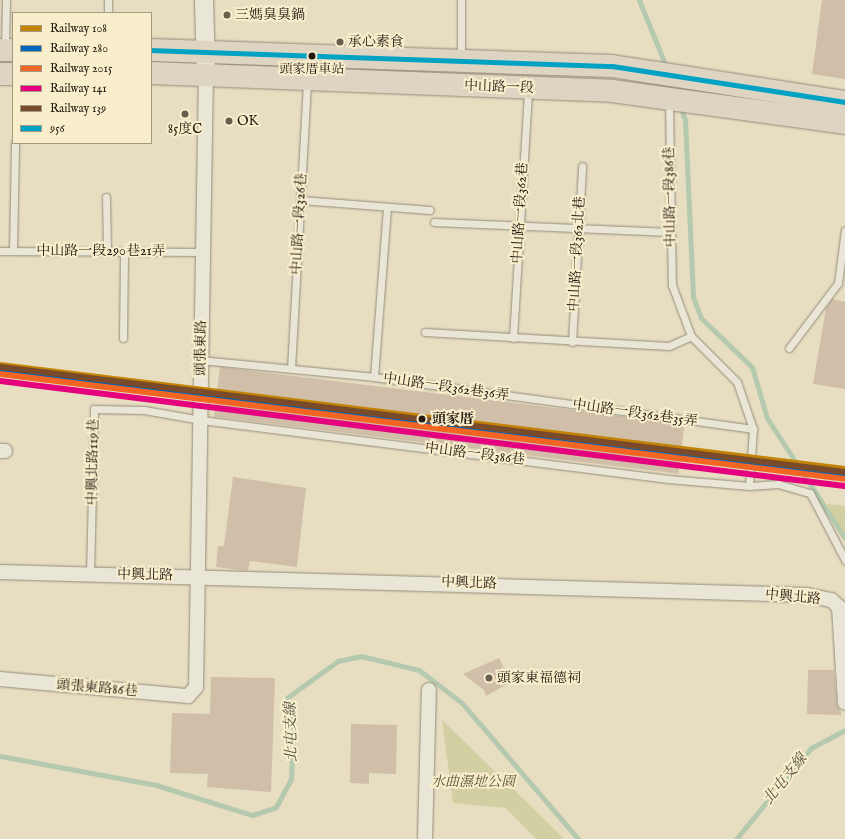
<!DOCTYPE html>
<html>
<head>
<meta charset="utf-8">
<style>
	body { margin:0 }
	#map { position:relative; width:845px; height:839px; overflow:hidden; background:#e7ddc0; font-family:"IM FELL English","Noto Serif TC",serif }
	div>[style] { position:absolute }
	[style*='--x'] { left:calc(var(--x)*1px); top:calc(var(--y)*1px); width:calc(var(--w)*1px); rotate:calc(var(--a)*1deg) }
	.green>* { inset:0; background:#d2cfa2 }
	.stream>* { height:5px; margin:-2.5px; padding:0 2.5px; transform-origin:2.5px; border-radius:2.5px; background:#b4c9ae }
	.building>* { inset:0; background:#d0bea8; transform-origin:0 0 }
	.roads { filter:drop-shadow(0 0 1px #938c7b) drop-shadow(0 0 1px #938c7b) }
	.service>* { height:7px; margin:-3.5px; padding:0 3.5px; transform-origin:3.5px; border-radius:3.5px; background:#eae6d7 }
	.minor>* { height:14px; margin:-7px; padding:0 7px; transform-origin:7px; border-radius:7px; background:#eae6d7 }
	.tertiary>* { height:18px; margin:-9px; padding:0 9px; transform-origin:9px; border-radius:9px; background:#eae6d7 }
	.primary>* { height:22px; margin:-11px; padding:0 11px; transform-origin:11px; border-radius:11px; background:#ddd4c2 }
	.bus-1>* { height:5px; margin:-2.5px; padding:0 2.5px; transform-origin:2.5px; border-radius:2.5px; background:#02a2c4 }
	.rail-1>* { height:6px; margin:-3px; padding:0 3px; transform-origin:3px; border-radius:3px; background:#c28304 }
	.rail-2>* { height:6px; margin:-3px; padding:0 3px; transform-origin:3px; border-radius:3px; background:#0065bd }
	.rail-3>* { height:6px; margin:-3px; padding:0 3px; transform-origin:3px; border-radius:3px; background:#f26522 }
	.rail-4>* { height:6px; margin:-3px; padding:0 3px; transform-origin:3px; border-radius:3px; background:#e5007d }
	.rail-5>* { height:6px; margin:-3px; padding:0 3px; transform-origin:3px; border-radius:3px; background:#7a4b2a }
	.dots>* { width:11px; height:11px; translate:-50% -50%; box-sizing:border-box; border:2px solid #f9eecc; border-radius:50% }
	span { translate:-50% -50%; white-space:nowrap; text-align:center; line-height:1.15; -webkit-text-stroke:4px #f9eecc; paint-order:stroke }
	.bus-label { font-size:13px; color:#241910 }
	.poi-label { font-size:14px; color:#241910 }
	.left { translate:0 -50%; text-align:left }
	.street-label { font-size:14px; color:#241910 }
	.stop-label { font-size:14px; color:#241910; font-weight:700 }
	.park-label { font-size:14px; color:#5b543a; font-style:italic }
	.water-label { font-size:15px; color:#4f5344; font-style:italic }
	.legend { position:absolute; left:12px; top:12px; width:140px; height:132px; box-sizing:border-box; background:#f9eecc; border:1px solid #a49981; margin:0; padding:5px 7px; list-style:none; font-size:12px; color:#241910 }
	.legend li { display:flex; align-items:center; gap:8px; height:20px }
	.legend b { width:20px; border:1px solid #a49981 }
</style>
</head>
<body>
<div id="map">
	<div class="green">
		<div style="clip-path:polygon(827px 504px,845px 506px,845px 540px)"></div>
		<div style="clip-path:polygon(442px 720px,547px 822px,564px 839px,536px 839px,506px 808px,453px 803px)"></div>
	</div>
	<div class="stream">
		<div style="--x:639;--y:0;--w:74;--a:67.9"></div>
		<div style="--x:680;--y:106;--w:15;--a:70"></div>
		<div style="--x:685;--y:120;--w:177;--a:87.4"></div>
		<div style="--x:693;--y:297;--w:22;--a:69"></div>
		<div style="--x:701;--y:318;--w:71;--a:43.9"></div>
		<div style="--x:752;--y:367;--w:53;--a:73.6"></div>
		<div style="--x:767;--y:418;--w:143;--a:57"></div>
		<div style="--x:0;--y:756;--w:159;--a:10.5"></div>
		<div style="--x:156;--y:785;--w:101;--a:17.4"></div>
		<div style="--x:252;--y:815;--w:25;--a:-18"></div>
		<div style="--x:276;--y:807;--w:32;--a:-62"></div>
		<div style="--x:291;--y:779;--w:49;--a:-87.7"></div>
		<div style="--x:293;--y:730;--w:33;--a:-99"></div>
		<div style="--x:288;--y:697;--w:62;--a:-35.8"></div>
		<div style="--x:338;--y:661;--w:24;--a:-12"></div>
		<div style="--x:361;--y:656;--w:60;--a:13.6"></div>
		<div style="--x:419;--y:670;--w:54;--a:37.5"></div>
		<div style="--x:462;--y:703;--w:179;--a:49.5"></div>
		<div style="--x:736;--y:839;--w:118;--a:-50.5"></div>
		<div style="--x:811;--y:748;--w:38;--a:-28"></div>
	</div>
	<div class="building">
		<div style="clip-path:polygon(822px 0,845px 0,845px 79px,812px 74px)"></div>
		<div style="clip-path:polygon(832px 299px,845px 302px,845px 389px,813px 384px,826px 308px)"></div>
		<div style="left:220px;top:367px;width:468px;height:50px;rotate:7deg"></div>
		<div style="clip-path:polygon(233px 477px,306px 488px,297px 567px,250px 561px,248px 571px,216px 567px,218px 546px,224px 546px)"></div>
		<div style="clip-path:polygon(499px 658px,511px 682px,486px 696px,484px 690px,463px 674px)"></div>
		<div style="clip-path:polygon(808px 670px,834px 670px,837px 704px,842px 715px,807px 714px)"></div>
		<div style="clip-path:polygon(211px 677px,275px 678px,271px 792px,207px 787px,208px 774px,170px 773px,172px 713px,210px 714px)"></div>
		<div style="clip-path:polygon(351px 724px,397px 725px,396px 774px,369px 773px,369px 784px,350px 783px)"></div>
	</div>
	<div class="roads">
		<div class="service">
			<div style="--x:108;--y:0;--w:13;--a:90"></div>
			<div style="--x:461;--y:0;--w:58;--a:90"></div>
			<div style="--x:5;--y:48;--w:48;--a:-88.8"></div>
			<div style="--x:669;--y:100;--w:185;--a:89.1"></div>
			<div style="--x:672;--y:285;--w:54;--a:69.6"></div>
			<div style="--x:691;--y:336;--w:65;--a:45"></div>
			<div style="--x:737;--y:382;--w:50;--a:71.2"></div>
			<div style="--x:753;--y:429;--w:57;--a:94"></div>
			<div style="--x:106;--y:197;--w:54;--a:88.9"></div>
			<div style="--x:301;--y:200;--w:129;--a:4.4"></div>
			<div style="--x:434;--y:222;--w:236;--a:2.4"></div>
			<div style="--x:0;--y:251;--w:203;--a:0.3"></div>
			<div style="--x:13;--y:251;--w:108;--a:-88.9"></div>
			<div style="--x:425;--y:332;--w:244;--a:3.3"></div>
			<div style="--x:669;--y:346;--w:24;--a:-24"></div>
			<div style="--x:123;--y:338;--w:86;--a:-89.3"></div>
			<div style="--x:513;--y:338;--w:248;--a:-86.5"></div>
			<div style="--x:572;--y:342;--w:176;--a:-86.7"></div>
			<div style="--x:789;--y:348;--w:81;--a:-53"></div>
			<div style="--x:838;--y:283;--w:53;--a:-82.5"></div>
			<div style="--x:201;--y:360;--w:174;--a:5.6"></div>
			<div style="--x:374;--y:377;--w:383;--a:7.8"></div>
			<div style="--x:291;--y:369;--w:287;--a:-86.8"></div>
			<div style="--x:374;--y:377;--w:170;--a:-85.6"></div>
			<div style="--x:90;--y:574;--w:165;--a:-88.6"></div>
			<div style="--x:94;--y:409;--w:50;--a:1.1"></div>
			<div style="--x:144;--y:410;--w:58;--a:10"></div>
			<div style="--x:201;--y:420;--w:471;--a:7.2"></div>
			<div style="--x:668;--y:479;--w:81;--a:4.9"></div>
			<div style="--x:749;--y:486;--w:29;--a:-4"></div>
			<div style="--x:778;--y:484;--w:33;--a:16"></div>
			<div style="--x:810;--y:493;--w:76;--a:62.4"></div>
		</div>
		<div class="minor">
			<div style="--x:0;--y:451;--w:5;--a:0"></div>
			<div style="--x:0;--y:572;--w:807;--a:1.63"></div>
			<div style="--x:807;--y:595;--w:25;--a:12"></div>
			<div style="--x:831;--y:600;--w:11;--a:41"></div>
			<div style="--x:839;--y:607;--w:96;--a:86.4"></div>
			<div style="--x:0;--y:679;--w:189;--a:5.2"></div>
			<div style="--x:188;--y:696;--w:12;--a:-48"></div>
			<div style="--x:196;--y:687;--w:614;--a:-89.07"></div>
			<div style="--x:425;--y:839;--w:149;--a:-88.5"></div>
		</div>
		<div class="tertiary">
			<div style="--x:204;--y:0;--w:73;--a:88.4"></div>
		</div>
		<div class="primary">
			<div style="--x:0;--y:50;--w:13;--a:0"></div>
			<div style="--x:151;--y:50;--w:461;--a:2"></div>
			<div style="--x:612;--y:66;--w:236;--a:8.8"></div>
			<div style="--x:151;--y:73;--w:461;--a:2.2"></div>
			<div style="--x:612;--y:91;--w:235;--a:7.8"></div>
			<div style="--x:0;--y:74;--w:13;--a:0"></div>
		</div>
	</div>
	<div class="bus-1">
		<div style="--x:151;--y:50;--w:461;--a:2"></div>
		<div style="--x:612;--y:66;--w:236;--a:8.8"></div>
	</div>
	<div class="rail-1">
		<div style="--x:0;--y:365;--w:851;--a:7.02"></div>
	</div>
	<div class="rail-2">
		<div style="--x:0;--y:372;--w:850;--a:7.02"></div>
	</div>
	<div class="rail-3">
		<div style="--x:0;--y:374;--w:851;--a:7.08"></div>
	</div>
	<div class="rail-4">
		<div style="--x:0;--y:381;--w:851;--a:7.09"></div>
	</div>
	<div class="rail-5">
		<div style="--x:1;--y:367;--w:851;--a:7.09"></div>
	</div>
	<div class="dots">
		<div style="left:227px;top:15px;background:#685e4e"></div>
		<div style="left:340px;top:42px;background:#685e4e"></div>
		<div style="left:312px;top:56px;background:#241910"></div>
		<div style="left:185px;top:114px;background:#685e4e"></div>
		<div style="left:229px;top:121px;background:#685e4e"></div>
		<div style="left:422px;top:419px;background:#241910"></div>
		<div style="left:489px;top:678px;background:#685e4e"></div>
	</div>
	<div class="bus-label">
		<span style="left:312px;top:70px">頭家厝車站</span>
	</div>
	<div class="poi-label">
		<span class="left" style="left:235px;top:15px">三媽臭臭鍋</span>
		<span class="left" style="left:348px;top:42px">承心素食</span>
		<span class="left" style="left:237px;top:121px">OK</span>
		<span style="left:185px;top:129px">85度C</span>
		<span class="left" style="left:497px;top:678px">頭家東福德祠</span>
	</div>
	<div class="street-label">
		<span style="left:499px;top:87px;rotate:2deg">中山路一段</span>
		<span style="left:670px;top:197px;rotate:-91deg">中山路一段386巷</span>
		<span style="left:520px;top:213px;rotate:-87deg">中山路一段362巷</span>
		<span style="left:299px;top:224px;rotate:-87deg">中山路一段326巷</span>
		<span style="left:101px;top:251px">中山路一段290巷21弄</span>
		<span style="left:577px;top:254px;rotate:-87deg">中山路一段362北巷</span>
		<span style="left:201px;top:348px;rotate:-89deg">頭張東路</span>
		<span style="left:446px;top:387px;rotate:8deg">中山路一段362巷36弄</span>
		<span style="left:635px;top:413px;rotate:8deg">中山路一段362巷35弄</span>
		<span style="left:475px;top:454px;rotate:7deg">中山路一段386巷</span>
		<span style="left:93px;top:462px;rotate:-89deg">中興北路119巷</span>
		<span style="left:145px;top:575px;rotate:1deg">中興北路</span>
		<span style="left:469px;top:583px;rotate:2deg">中興北路</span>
		<span style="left:793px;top:597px;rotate:5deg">中興北路</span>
		<span style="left:97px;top:688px;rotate:5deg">頭張東路86巷</span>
	</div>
	<div class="stop-label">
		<span class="left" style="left:432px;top:419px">頭家厝</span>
	</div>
	<div class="park-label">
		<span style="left:473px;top:782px">水曲濕地公園</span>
	</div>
	<div class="water-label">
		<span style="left:291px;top:732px;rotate:-91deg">北屯支線</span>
		<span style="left:785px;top:779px;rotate:-51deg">北屯支線</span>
	</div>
	<ul class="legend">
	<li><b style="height:5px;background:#c28304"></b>Railway 108</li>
	<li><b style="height:5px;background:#0065bd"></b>Railway 280</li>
	<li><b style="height:5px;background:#f26522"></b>Railway 2015</li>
	<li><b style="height:5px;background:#e5007d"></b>Railway 141</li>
	<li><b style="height:5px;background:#7a4b2a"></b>Railway 139</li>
	<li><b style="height:5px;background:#02a2c4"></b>956</li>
	</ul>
</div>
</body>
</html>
